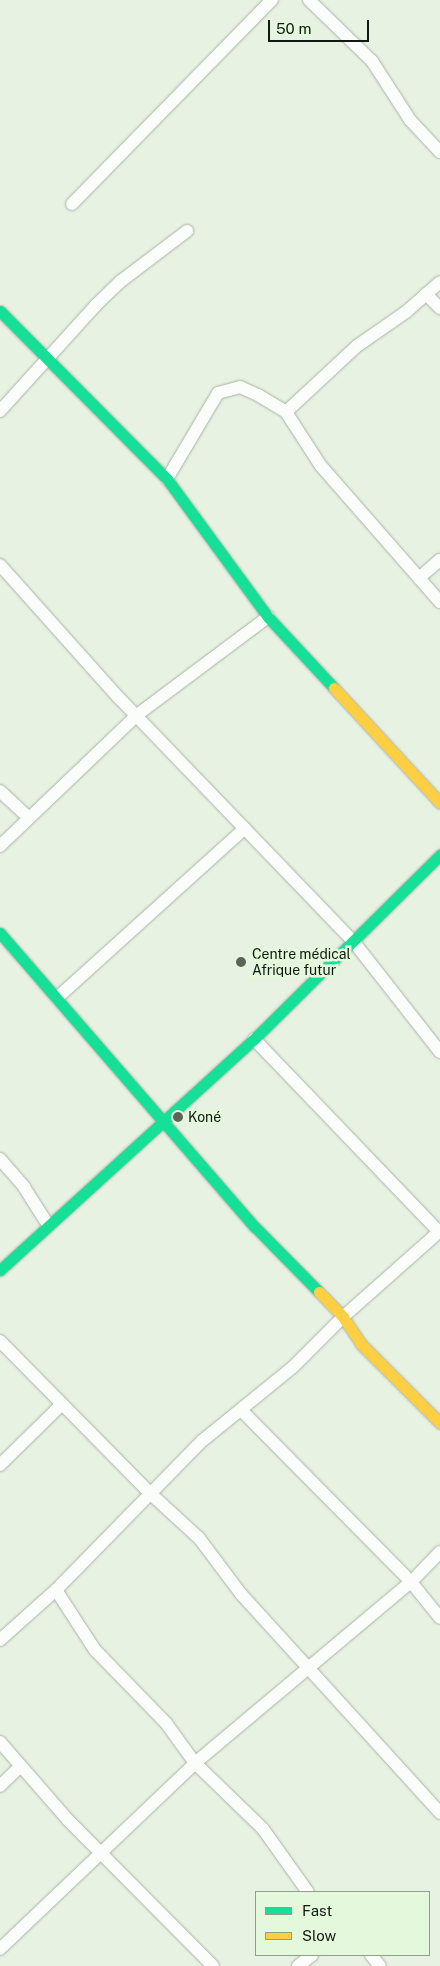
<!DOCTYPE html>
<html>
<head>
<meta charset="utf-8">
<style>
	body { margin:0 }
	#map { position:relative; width:440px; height:1966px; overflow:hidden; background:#e7f2e2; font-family:"Public Sans",sans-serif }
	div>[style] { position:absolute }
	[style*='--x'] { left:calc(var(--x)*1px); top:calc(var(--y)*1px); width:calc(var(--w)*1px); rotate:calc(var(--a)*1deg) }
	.roads { filter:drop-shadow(0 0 1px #aab2a6) drop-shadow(0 0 1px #aab2a6) }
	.street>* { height:12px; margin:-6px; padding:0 6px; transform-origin:6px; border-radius:6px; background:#fbfdfb }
	.fast>* { height:11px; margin:-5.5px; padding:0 5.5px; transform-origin:5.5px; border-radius:5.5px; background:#16e098 }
	.slow>* { height:11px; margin:-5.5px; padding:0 5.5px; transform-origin:5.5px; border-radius:5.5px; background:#ffcf43 }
	.dots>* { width:14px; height:14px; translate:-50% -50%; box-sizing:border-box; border:2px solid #e4f8dc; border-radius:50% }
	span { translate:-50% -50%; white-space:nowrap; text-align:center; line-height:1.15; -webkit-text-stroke:5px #e4f8dc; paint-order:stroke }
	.poi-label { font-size:14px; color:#11180f }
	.left { translate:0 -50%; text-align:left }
	.legend { position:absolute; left:255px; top:1891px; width:175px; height:65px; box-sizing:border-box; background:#e4f8dc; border:1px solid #909e8a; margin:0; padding:6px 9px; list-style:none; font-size:15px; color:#11180f }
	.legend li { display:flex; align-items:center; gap:10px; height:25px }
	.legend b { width:25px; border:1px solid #909e8a }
	.scale { position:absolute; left:268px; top:20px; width:101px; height:22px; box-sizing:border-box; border:2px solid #11180f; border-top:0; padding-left:6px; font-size:15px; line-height:18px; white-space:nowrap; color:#11180f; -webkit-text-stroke:4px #e4f8dc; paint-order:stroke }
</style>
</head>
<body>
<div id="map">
	<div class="roads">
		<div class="street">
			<div style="--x:309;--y:0;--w:88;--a:44.1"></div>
			<div style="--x:372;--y:61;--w:70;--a:57.2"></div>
			<div style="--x:410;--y:120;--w:44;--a:46.8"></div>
			<div style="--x:72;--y:204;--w:286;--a:-45.6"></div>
			<div style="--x:426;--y:294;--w:20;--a:45"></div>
			<div style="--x:0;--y:411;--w:143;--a:-47.8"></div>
			<div style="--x:96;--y:305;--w:35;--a:-44"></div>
			<div style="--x:121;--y:281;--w:83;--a:-37.1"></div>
			<div style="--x:286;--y:412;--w:97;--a:-42.9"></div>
			<div style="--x:357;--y:346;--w:60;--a:-34.8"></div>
			<div style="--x:406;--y:312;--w:45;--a:-41.4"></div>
			<div style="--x:167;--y:479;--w:100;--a:-59.3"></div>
			<div style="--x:218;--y:393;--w:23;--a:-15"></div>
			<div style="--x:240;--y:387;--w:20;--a:24"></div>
			<div style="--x:258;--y:395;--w:33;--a:31"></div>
			<div style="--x:286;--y:412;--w:64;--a:57.1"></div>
			<div style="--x:321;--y:466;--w:181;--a:48.8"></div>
			<div style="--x:0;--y:565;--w:178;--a:48.2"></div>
			<div style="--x:119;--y:698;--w:337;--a:46.1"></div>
			<div style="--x:353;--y:941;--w:141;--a:51.9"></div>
			<div style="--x:419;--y:578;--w:28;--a:-41"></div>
			<div style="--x:0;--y:791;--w:38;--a:43"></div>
			<div style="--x:0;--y:846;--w:190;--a:-43.7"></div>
			<div style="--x:137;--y:715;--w:164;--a:-36.8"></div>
			<div style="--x:57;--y:998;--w:253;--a:-42.1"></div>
			<div style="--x:254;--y:1039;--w:267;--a:46.2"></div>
			<div style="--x:0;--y:1159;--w:37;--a:49"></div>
			<div style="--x:24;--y:1187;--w:45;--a:57.7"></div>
			<div style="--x:0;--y:1341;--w:216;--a:45.4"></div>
			<div style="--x:152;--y:1495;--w:64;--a:42.5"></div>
			<div style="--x:199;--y:1538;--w:70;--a:53.1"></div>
			<div style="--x:241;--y:1594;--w:296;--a:47.7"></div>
			<div style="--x:241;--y:1410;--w:242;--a:45.3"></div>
			<div style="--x:411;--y:1582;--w:46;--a:51.1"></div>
			<div style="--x:0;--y:1465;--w:87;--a:-44.5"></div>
			<div style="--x:56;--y:1590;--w:72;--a:57"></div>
			<div style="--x:95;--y:1650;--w:102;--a:45.8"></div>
			<div style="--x:166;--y:1723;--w:49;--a:54.1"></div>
			<div style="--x:195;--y:1763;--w:95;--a:44.1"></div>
			<div style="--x:263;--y:1829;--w:77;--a:54.5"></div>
			<div style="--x:0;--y:1640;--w:75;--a:-41.8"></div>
			<div style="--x:56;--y:1590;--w:209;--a:-45.6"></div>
			<div style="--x:202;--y:1441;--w:117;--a:-39.1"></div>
			<div style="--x:293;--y:1367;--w:71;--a:-45"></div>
			<div style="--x:343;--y:1317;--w:130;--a:-41.6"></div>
			<div style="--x:0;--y:1742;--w:105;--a:48.9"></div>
			<div style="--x:69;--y:1821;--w:204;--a:45.2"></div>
			<div style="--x:0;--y:1786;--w:28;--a:-44"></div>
			<div style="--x:0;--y:1949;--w:269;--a:-43.6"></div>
			<div style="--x:195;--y:1763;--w:282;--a:-40"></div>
			<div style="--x:411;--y:1582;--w:42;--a:-46"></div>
			<div style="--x:371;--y:1955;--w:14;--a:51"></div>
			<div style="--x:298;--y:1966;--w:18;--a:-38"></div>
		</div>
		<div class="fast">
			<div style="--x:0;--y:311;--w:237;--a:45.2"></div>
			<div style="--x:167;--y:479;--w:171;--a:53.8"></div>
			<div style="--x:268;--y:617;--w:97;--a:47.1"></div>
			<div style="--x:0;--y:933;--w:389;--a:49.1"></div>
			<div style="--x:255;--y:1227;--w:91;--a:45.4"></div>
			<div style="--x:0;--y:1270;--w:343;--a:-42.3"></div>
			<div style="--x:254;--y:1039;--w:262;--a:-44.7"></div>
		</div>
		<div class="slow">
			<div style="--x:334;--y:688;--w:156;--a:47.3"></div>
			<div style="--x:319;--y:1292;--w:35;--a:46"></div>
			<div style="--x:343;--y:1317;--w:32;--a:56"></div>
			<div style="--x:361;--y:1344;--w:112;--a:45"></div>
		</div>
	</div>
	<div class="dots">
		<div style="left:241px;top:962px;background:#5c6459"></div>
		<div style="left:178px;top:1117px;background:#5c6459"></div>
	</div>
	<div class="poi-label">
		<span class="left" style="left:252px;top:962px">Centre médical<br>Afrique futur</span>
		<span class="left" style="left:188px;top:1117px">Koné</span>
	</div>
	<ul class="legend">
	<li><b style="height:6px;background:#16e098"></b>Fast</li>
	<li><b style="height:6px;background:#ffcf43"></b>Slow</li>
	</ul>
	<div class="scale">50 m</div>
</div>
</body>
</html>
